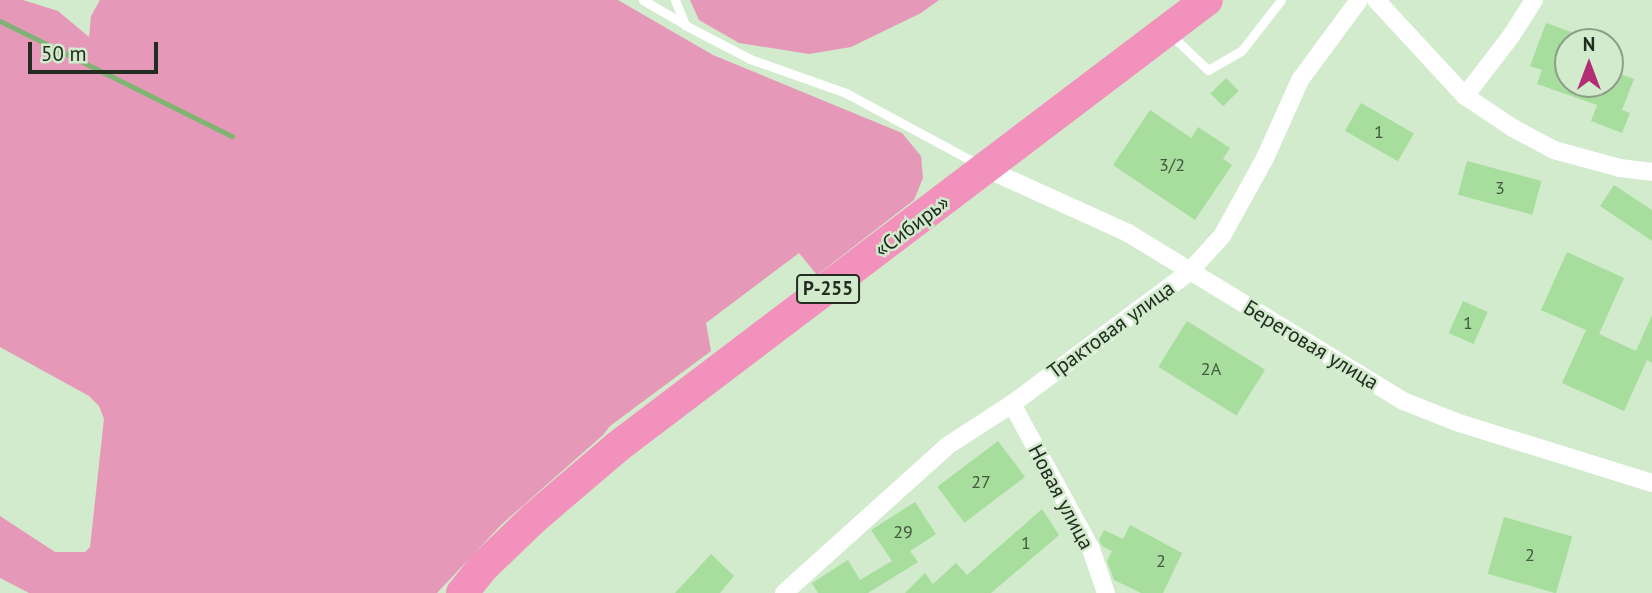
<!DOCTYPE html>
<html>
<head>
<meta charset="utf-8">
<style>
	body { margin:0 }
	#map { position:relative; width:1652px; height:593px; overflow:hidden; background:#d1ebcc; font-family:"PT Sans",sans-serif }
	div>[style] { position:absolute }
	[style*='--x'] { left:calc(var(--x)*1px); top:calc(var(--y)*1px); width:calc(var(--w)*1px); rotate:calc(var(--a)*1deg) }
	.green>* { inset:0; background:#e698b9 }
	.stream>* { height:5px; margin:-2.5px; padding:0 2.5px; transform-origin:2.5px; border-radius:2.5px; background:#7fb475 }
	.building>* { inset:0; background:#a7dd9d; transform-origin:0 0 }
	.lane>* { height:9px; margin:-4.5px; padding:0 4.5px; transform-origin:4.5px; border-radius:4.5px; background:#fff }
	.street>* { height:18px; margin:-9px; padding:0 9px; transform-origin:9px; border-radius:9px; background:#fff }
	.highway>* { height:32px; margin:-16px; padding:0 16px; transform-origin:16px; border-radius:16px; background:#f292bc }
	span { translate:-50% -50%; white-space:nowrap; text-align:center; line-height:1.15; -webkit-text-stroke:5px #d1ebcc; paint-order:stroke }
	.number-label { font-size:18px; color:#43583f }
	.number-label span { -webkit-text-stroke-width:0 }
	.shield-label span { padding:2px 5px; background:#d1ebcc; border:2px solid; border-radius:5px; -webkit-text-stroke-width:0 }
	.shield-label { font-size:19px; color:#222c20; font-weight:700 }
	.street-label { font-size:21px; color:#222c20 }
	.north { position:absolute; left:1554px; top:28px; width:70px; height:70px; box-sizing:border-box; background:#d1ebcc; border:2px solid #8b9f87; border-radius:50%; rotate:0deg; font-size:19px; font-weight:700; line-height:28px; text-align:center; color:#222c20 }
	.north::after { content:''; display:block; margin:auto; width:24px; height:32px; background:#b22d74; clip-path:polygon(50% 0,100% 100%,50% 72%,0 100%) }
	.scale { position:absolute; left:28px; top:42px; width:130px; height:32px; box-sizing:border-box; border:4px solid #222c20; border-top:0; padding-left:9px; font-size:21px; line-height:24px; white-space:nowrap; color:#222c20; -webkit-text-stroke:5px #d1ebcc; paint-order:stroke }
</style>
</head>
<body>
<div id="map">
	<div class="green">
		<div style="clip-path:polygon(0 0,23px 0,58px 11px,89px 37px,91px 16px,100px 0,618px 0,713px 55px,902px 133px,921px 156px,923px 178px,914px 200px,817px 275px,799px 253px,706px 323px,711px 351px,610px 426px,603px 435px,501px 525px,437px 593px,29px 593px,0 578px,0 516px,55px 552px,85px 552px,90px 547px,104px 419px,99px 406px,89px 396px,0 347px)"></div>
		<div style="clip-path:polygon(690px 0,939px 0,921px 13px,851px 47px,809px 54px,739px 43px,699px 20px)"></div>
	</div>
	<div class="stream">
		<div style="--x:0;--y:21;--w:259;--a:26.4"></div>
	</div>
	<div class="building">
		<div style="clip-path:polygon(1546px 23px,1594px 40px,1568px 42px,1568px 84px,1610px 84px,1610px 70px,1634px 79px,1622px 110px,1630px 113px,1622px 133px,1591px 121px,1597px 105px,1537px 84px,1542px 70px,1530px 66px)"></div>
		<div style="left:1226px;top:78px;width:18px;height:22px;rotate:45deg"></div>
		<div style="left:1361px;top:103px;width:61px;height:32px;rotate:30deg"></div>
		<div style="clip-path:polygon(1150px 110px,1191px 138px,1198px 127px,1230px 148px,1223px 159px,1232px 165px,1195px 220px,1113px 165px)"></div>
		<div style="left:1467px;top:161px;width:77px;height:35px;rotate:15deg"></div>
		<div style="clip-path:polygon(1614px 185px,1652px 210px,1652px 241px,1600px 206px)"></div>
		<div style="clip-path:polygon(1567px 252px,1624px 278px,1599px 334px,1636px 351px,1652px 315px,1652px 363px,1647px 360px,1624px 411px,1562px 383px,1586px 330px,1541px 310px)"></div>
		<div style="left:1463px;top:301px;width:27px;height:35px;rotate:24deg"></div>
		<div style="left:1187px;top:321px;width:92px;height:54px;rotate:32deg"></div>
		<div style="left:998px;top:441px;width:45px;height:76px;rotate:53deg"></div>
		<div style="clip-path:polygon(915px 502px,936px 534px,910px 551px,918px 562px,868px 593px,818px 593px,812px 583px,848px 560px,860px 580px,892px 561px,871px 530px)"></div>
		<div style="clip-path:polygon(1042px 509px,1059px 535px,991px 593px,905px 593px,925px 573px,933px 584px,956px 563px,967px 575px)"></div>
		<div style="left:1504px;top:517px;width:71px;height:59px;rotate:16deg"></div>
		<div style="clip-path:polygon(1130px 525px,1182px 553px,1163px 593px,1141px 593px,1114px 580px,1107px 561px,1112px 551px,1102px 546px,1099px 540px,1104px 530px,1123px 539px)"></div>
		<div style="clip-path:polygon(711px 554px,734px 576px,720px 593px,675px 593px)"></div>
	</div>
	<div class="lane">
		<div style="--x:643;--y:0;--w:48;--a:30.3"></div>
		<div style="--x:675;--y:0;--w:27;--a:68"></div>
		<div style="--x:685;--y:25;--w:73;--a:27.6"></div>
		<div style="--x:750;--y:59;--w:102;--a:19.5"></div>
		<div style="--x:846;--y:93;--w:150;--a:28.3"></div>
		<div style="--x:1171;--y:35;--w:51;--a:43.4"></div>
		<div style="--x:1208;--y:70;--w:39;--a:-30"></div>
		<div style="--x:1242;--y:50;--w:63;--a:-52"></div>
	</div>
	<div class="street">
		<div style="--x:1376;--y:0;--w:131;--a:47.2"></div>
		<div style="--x:1465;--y:96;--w:58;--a:33.7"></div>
		<div style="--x:1513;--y:128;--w:47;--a:28.2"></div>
		<div style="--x:1554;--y:150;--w:68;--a:15.3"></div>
		<div style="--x:1620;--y:168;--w:32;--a:7"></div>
		<div style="--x:1465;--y:96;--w:76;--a:-52.5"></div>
		<div style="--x:1511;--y:36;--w:43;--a:-57.4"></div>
		<div style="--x:987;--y:169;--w:155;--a:24.4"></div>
		<div style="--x:1128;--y:233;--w:322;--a:31.4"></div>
		<div style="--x:1403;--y:401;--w:57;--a:21.6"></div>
		<div style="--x:1456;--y:422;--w:205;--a:17.3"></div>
		<div style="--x:1012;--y:404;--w:165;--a:61.4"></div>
		<div style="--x:1091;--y:549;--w:46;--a:71.2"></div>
		<div style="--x:784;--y:593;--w:219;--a:-42"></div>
		<div style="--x:947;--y:446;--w:77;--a:-32.9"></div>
		<div style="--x:1012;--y:404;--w:221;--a:-36.7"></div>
		<div style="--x:1189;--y:272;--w:49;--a:-47.5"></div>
		<div style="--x:1222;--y:236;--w:89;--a:-61.1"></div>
		<div style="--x:1265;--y:158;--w:85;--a:-65.8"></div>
		<div style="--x:1300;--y:80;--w:99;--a:-53.6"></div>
	</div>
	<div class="highway">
		<div style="--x:462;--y:593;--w:35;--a:-51"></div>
		<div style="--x:484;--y:566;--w:69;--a:-43.8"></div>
		<div style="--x:534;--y:518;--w:109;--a:-40.5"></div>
		<div style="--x:617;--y:447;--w:740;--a:-37.15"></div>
	</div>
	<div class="number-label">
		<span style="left:1379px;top:132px">1</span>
		<span style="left:1172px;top:165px">3/2</span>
		<span style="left:1500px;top:188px">3</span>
		<span style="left:1468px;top:323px">1</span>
		<span style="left:1211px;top:369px">2А</span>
		<span style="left:981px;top:482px">27</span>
		<span style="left:903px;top:532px">29</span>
		<span style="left:1026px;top:543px">1</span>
		<span style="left:1530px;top:555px">2</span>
		<span style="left:1161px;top:561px">2</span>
	</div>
	<div class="shield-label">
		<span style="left:828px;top:289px">Р-255</span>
	</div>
	<div class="street-label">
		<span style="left:912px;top:226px;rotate:-37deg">«Сибирь»</span>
		<span style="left:1111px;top:330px;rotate:-36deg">Трактовая улица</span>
		<span style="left:1311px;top:345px;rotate:31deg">Береговая улица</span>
		<span style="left:1061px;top:497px;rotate:62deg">Новая улица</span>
	</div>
	<div class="north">N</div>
	<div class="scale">50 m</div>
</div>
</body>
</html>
